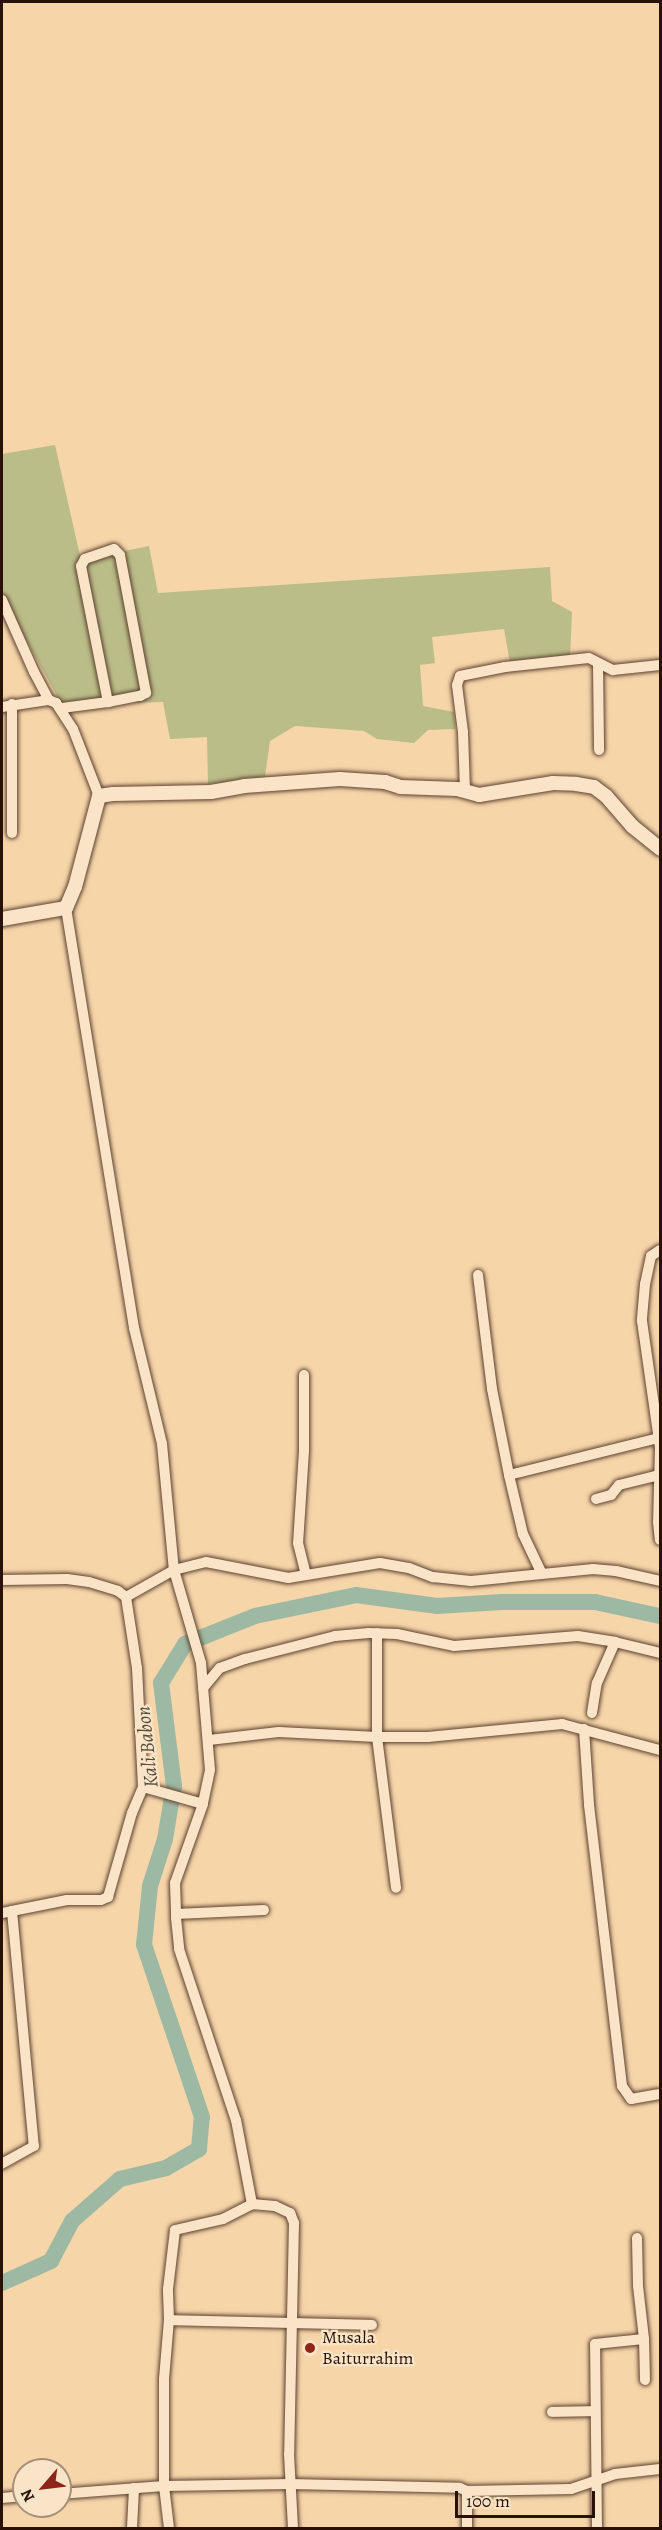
<!DOCTYPE html>
<html>
<head>
<meta charset="utf-8">
<style>
	body { margin:0 }
	#map { position:relative; width:662px; height:2530px; overflow:hidden; background:#f6d5a9; font-family:Alegreya,serif }
	div>[style] { position:absolute }
	[style*='--x'] { left:calc(var(--x)*1px); top:calc(var(--y)*1px); width:calc(var(--w)*1px); rotate:calc(var(--a)*1deg) }
	.green>* { inset:0; background:#bbbd89 }
	.river>* { height:16px; margin:-8px; padding:0 8px; transform-origin:8px; border-radius:8px; background:#9eb9a3 }
	.roads { filter:drop-shadow(0 0 2px #5d4230) drop-shadow(0 0 2px #5d4230) }
	.minor>* { height:10px; margin:-5px; padding:0 5px; transform-origin:5px; border-radius:5px; background:#f9e4c7 }
	.tertiary>* { height:14px; margin:-7px; padding:0 7px; transform-origin:7px; border-radius:7px; background:#f9e4c7 }
	.dots>* { width:16px; height:16px; translate:-50% -50%; box-sizing:border-box; border:3px solid #f9e4c7; border-radius:50% }
	span { translate:-50% -50%; white-space:nowrap; text-align:center; line-height:1.15; -webkit-text-stroke:4.5px #f9e4c7; paint-order:stroke }
	.poi-label { font-size:18px; color:#2a1107 }
	.left { translate:0 -50%; text-align:left }
	.water-label { font-size:20px; color:#534c3e; font-style:italic }
	.frame { position:absolute; inset:0; border:3px solid #2a1107; pointer-events:none }
	.north { position:absolute; left:12px; top:2458px; width:60px; height:60px; box-sizing:border-box; background:#f9e4c7; border:2px solid #a6907a; border-radius:50%; rotate:242deg; font-size:16px; font-weight:700; line-height:24px; text-align:center; color:#2a1107 }
	.north::after { content:''; display:block; margin:auto; width:21px; height:27px; background:#8f2418; clip-path:polygon(50% 0,100% 100%,50% 72%,0 100%) }
	.scale { position:absolute; left:455px; top:2491px; width:140px; height:27px; box-sizing:border-box; border:3px solid #2a1107; border-top:0; padding-left:8px; font-size:18px; line-height:21px; white-space:nowrap; color:#2a1107; -webkit-text-stroke:4px #f9e4c7; paint-order:stroke }
</style>
</head>
<body>
<div id="map">
	<div class="green">
		<div style="clip-path:polygon(55px 445px,81px 560px,149px 546px,158px 593px,550px 567px,552px 601px,572px 612px,570px 660px,510px 663px,504px 629px,432px 637px,435px 663px,420px 665px,423px 706px,454px 712px,455px 729px,428px 730px,414px 743px,377px 739px,364px 731px,295px 726px,270px 741px,265px 777px,208px 784px,207px 737px,170px 739px,163px 702px,62px 705px,2px 596px,2px 454px)"></div>
	</div>
	<div class="river">
		<div style="--x:2;--y:2283;--w:54;--a:-24.2"></div>
		<div style="--x:51;--y:2261;--w:45;--a:-62.3"></div>
		<div style="--x:72;--y:2221;--w:64;--a:-41.2"></div>
		<div style="--x:120;--y:2179;--w:47;--a:-13.4"></div>
		<div style="--x:166;--y:2168;--w:38;--a:-30"></div>
		<div style="--x:199;--y:2149;--w:32;--a:-85"></div>
		<div style="--x:202;--y:2117;--w:182;--a:-108.6"></div>
		<div style="--x:144;--y:1945;--w:59;--a:-84.2"></div>
		<div style="--x:150;--y:1886;--w:49;--a:-72.3"></div>
		<div style="--x:165;--y:1839;--w:54;--a:-80.4"></div>
		<div style="--x:174;--y:1786;--w:104;--a:-97.2"></div>
		<div style="--x:161;--y:1683;--w:46;--a:-58.4"></div>
		<div style="--x:185;--y:1644;--w:75;--a:-21.8"></div>
		<div style="--x:255;--y:1616;--w:103;--a:-11.7"></div>
		<div style="--x:356;--y:1595;--w:82;--a:7.7"></div>
		<div style="--x:437;--y:1606;--w:65;--a:-3.5"></div>
		<div style="--x:502;--y:1602;--w:93;--a:0"></div>
		<div style="--x:595;--y:1602;--w:66;--a:12.2"></div>
	</div>
	<div class="roads">
		<div class="minor">
			<div style="--x:2;--y:600;--w:79;--a:66"></div>
			<div style="--x:34;--y:672;--w:32;--a:62"></div>
			<div style="--x:598;--y:664;--w:86;--a:89.3"></div>
			<div style="--x:12;--y:704;--w:129;--a:90"></div>
			<div style="--x:2;--y:707;--w:48;--a:-8.5"></div>
			<div style="--x:49;--y:700;--w:8;--a:23"></div>
			<div style="--x:56;--y:703;--w:31;--a:57"></div>
			<div style="--x:73;--y:729;--w:72;--a:68.8"></div>
			<div style="--x:62;--y:708;--w:46;--a:-7.4"></div>
			<div style="--x:108;--y:702;--w:33;--a:-11"></div>
			<div style="--x:140;--y:696;--w:7;--a:-27"></div>
			<div style="--x:146;--y:693;--w:140;--a:-100.7"></div>
			<div style="--x:120;--y:555;--w:8;--a:-135"></div>
			<div style="--x:114;--y:549;--w:31;--a:161"></div>
			<div style="--x:85;--y:559;--w:8;--a:120"></div>
			<div style="--x:81;--y:566;--w:139;--a:78.8"></div>
			<div style="--x:465;--y:790;--w:58;--a:-92"></div>
			<div style="--x:463;--y:732;--w:47;--a:-97.3"></div>
			<div style="--x:457;--y:685;--w:9;--a:-72"></div>
			<div style="--x:460;--y:676;--w:46;--a:-11.3"></div>
			<div style="--x:505;--y:667;--w:84;--a:-6.1"></div>
			<div style="--x:589;--y:658;--w:27;--a:27"></div>
			<div style="--x:613;--y:670;--w:47;--a:-6.1"></div>
			<div style="--x:66;--y:908;--w:425;--a:80.8"></div>
			<div style="--x:134;--y:1328;--w:119;--a:76.4"></div>
			<div style="--x:162;--y:1444;--w:127;--a:84.6"></div>
			<div style="--x:174;--y:1570;--w:33;--a:-14"></div>
			<div style="--x:206;--y:1562;--w:84;--a:11"></div>
			<div style="--x:288;--y:1578;--w:93;--a:-9.3"></div>
			<div style="--x:380;--y:1563;--w:29;--a:10"></div>
			<div style="--x:409;--y:1568;--w:26;--a:21"></div>
			<div style="--x:433;--y:1577;--w:38;--a:6"></div>
			<div style="--x:471;--y:1581;--w:123;--a:-5.6"></div>
			<div style="--x:593;--y:1569;--w:23;--a:5"></div>
			<div style="--x:616;--y:1571;--w:45;--a:12.8"></div>
			<div style="--x:660;--y:1250;--w:11;--a:146"></div>
			<div style="--x:651;--y:1256;--w:29;--a:102"></div>
			<div style="--x:645;--y:1284;--w:37;--a:95"></div>
			<div style="--x:642;--y:1321;--w:128;--a:81.9"></div>
			<div style="--x:660;--y:1448;--w:74;--a:91.5"></div>
			<div style="--x:658;--y:1522;--w:18;--a:84"></div>
			<div style="--x:478;--y:1275;--w:115;--a:83"></div>
			<div style="--x:492;--y:1389;--w:88;--a:78.8"></div>
			<div style="--x:509;--y:1475;--w:61;--a:76.7"></div>
			<div style="--x:523;--y:1534;--w:44;--a:64.6"></div>
			<div style="--x:304;--y:1375;--w:76;--a:90"></div>
			<div style="--x:304;--y:1451;--w:92;--a:93.7"></div>
			<div style="--x:298;--y:1543;--w:33;--a:76"></div>
			<div style="--x:509;--y:1475;--w:154;--a:-13.9"></div>
			<div style="--x:596;--y:1499;--w:16;--a:-15"></div>
			<div style="--x:611;--y:1495;--w:13;--a:-51"></div>
			<div style="--x:619;--y:1485;--w:41;--a:-14"></div>
			<div style="--x:2;--y:1580;--w:65;--a:-0.9"></div>
			<div style="--x:67;--y:1579;--w:22;--a:8"></div>
			<div style="--x:89;--y:1582;--w:30;--a:17"></div>
			<div style="--x:118;--y:1591;--w:10;--a:37"></div>
			<div style="--x:126;--y:1597;--w:72;--a:81.2"></div>
			<div style="--x:137;--y:1668;--w:119;--a:87.1"></div>
			<div style="--x:126;--y:1597;--w:55;--a:-29.4"></div>
			<div style="--x:174;--y:1570;--w:97;--a:73.8"></div>
			<div style="--x:201;--y:1663;--w:107;--a:85.2"></div>
			<div style="--x:210;--y:1770;--w:35;--a:102"></div>
			<div style="--x:203;--y:1804;--w:84;--a:109.5"></div>
			<div style="--x:175;--y:1883;--w:35;--a:88"></div>
			<div style="--x:176;--y:1918;--w:31;--a:84"></div>
			<div style="--x:179;--y:1949;--w:180;--a:71.6"></div>
			<div style="--x:236;--y:2120;--w:86;--a:79.2"></div>
			<div style="--x:377;--y:1633;--w:104;--a:90"></div>
			<div style="--x:377;--y:1737;--w:152;--a:82.8"></div>
			<div style="--x:203;--y:1688;--w:26;--a:-50"></div>
			<div style="--x:220;--y:1668;--w:27;--a:-20"></div>
			<div style="--x:245;--y:1659;--w:93;--a:-14.3"></div>
			<div style="--x:335;--y:1636;--w:34;--a:-5"></div>
			<div style="--x:369;--y:1633;--w:28;--a:2"></div>
			<div style="--x:397;--y:1634;--w:58;--a:11.9"></div>
			<div style="--x:454;--y:1646;--w:124;--a:-4.6"></div>
			<div style="--x:578;--y:1636;--w:37;--a:9"></div>
			<div style="--x:615;--y:1642;--w:46;--a:13.7"></div>
			<div style="--x:592;--y:1713;--w:30;--a:-81"></div>
			<div style="--x:597;--y:1683;--w:45;--a:-66.3"></div>
			<div style="--x:584;--y:1729;--w:76;--a:86.2"></div>
			<div style="--x:589;--y:1805;--w:283;--a:83.3"></div>
			<div style="--x:622;--y:2086;--w:16;--a:55"></div>
			<div style="--x:631;--y:2099;--w:29;--a:-10"></div>
			<div style="--x:209;--y:1740;--w:70;--a:-6.5"></div>
			<div style="--x:279;--y:1732;--w:98;--a:2.9"></div>
			<div style="--x:377;--y:1737;--w:51;--a:0"></div>
			<div style="--x:428;--y:1737;--w:135;--a:-5.5"></div>
			<div style="--x:562;--y:1724;--w:101;--a:14.9"></div>
			<div style="--x:12;--y:1911;--w:56;--a:-11.3"></div>
			<div style="--x:67;--y:1900;--w:34;--a:0"></div>
			<div style="--x:101;--y:1900;--w:8;--a:-23"></div>
			<div style="--x:108;--y:1897;--w:87;--a:-74.1"></div>
			<div style="--x:132;--y:1813;--w:28;--a:-67"></div>
			<div style="--x:143;--y:1787;--w:62;--a:15.8"></div>
			<div style="--x:2;--y:1913;--w:10;--a:-11"></div>
			<div style="--x:12;--y:1911;--w:236;--a:84.7"></div>
			<div style="--x:34;--y:2146;--w:37;--a:151"></div>
			<div style="--x:176;--y:1914;--w:88;--a:-2.6"></div>
			<div style="--x:637;--y:2238;--w:48;--a:88.8"></div>
			<div style="--x:638;--y:2286;--w:53;--a:83.5"></div>
			<div style="--x:169;--y:2320;--w:203;--a:1.4"></div>
			<div style="--x:552;--y:2412;--w:43;--a:-1.3"></div>
			<div style="--x:467;--y:2491;--w:104;--a:-1.1"></div>
			<div style="--x:571;--y:2489;--w:46;--a:-18.8"></div>
			<div style="--x:615;--y:2474;--w:45;--a:-6.3"></div>
			<div style="--x:60;--y:2494;--w:104;--a:-4.4"></div>
			<div style="--x:164;--y:2486;--w:126;--a:-0.9"></div>
			<div style="--x:290;--y:2484;--w:170;--a:1.3"></div>
			<div style="--x:460;--y:2488;--w:8;--a:23"></div>
			<div style="--x:467;--y:2491;--w:37;--a:90"></div>
			<div style="--x:2;--y:2498;--w:22;--a:-5"></div>
			<div style="--x:132;--y:2528;--w:40;--a:-87.1"></div>
			<div style="--x:169;--y:2528;--w:42;--a:-96.8"></div>
			<div style="--x:164;--y:2486;--w:107;--a:-90"></div>
			<div style="--x:164;--y:2379;--w:59;--a:-85.2"></div>
			<div style="--x:169;--y:2320;--w:31;--a:-92"></div>
			<div style="--x:168;--y:2289;--w:59;--a:-83.2"></div>
			<div style="--x:175;--y:2230;--w:49;--a:-12.9"></div>
			<div style="--x:223;--y:2219;--w:33;--a:-27"></div>
			<div style="--x:252;--y:2204;--w:23;--a:5"></div>
			<div style="--x:275;--y:2206;--w:17;--a:25"></div>
			<div style="--x:290;--y:2213;--w:11;--a:68"></div>
			<div style="--x:294;--y:2223;--w:231;--a:91.2"></div>
			<div style="--x:289;--y:2454;--w:74;--a:86.9"></div>
			<div style="--x:597;--y:2528;--w:184;--a:-90.6"></div>
			<div style="--x:595;--y:2344;--w:49;--a:-5.8"></div>
			<div style="--x:644;--y:2339;--w:41;--a:88.6"></div>
		</div>
		<div class="tertiary">
			<div style="--x:2;--y:919;--w:65;--a:-9.8"></div>
			<div style="--x:66;--y:908;--w:23;--a:-67"></div>
			<div style="--x:75;--y:887;--w:94;--a:-75.2"></div>
			<div style="--x:99;--y:796;--w:14;--a:-8"></div>
			<div style="--x:113;--y:794;--w:98;--a:-1.2"></div>
			<div style="--x:211;--y:792;--w:34;--a:-10"></div>
			<div style="--x:244;--y:786;--w:96;--a:-4.2"></div>
			<div style="--x:340;--y:779;--w:45;--a:3.8"></div>
			<div style="--x:385;--y:782;--w:16;--a:18"></div>
			<div style="--x:400;--y:787;--w:57;--a:2"></div>
			<div style="--x:457;--y:789;--w:23;--a:15"></div>
			<div style="--x:479;--y:795;--w:75;--a:-9.2"></div>
			<div style="--x:553;--y:783;--w:23;--a:2"></div>
			<div style="--x:576;--y:784;--w:18;--a:9"></div>
			<div style="--x:594;--y:787;--w:15;--a:37"></div>
			<div style="--x:606;--y:796;--w:40;--a:49"></div>
			<div style="--x:632;--y:826;--w:36;--a:39"></div>
		</div>
	</div>
	<div class="dots">
		<div style="left:310px;top:2348px;background:#8f2418"></div>
	</div>
	<div class="poi-label">
		<span class="left" style="left:322px;top:2348px">Musala<br>Baiturrahim</span>
	</div>
	<div class="water-label">
		<span style="left:147px;top:1747px;rotate:-96deg">Kali Babon</span>
	</div>
	<div class="frame"></div>
	<div class="north">N</div>
	<div class="scale">100 m</div>
</div>
</body>
</html>
